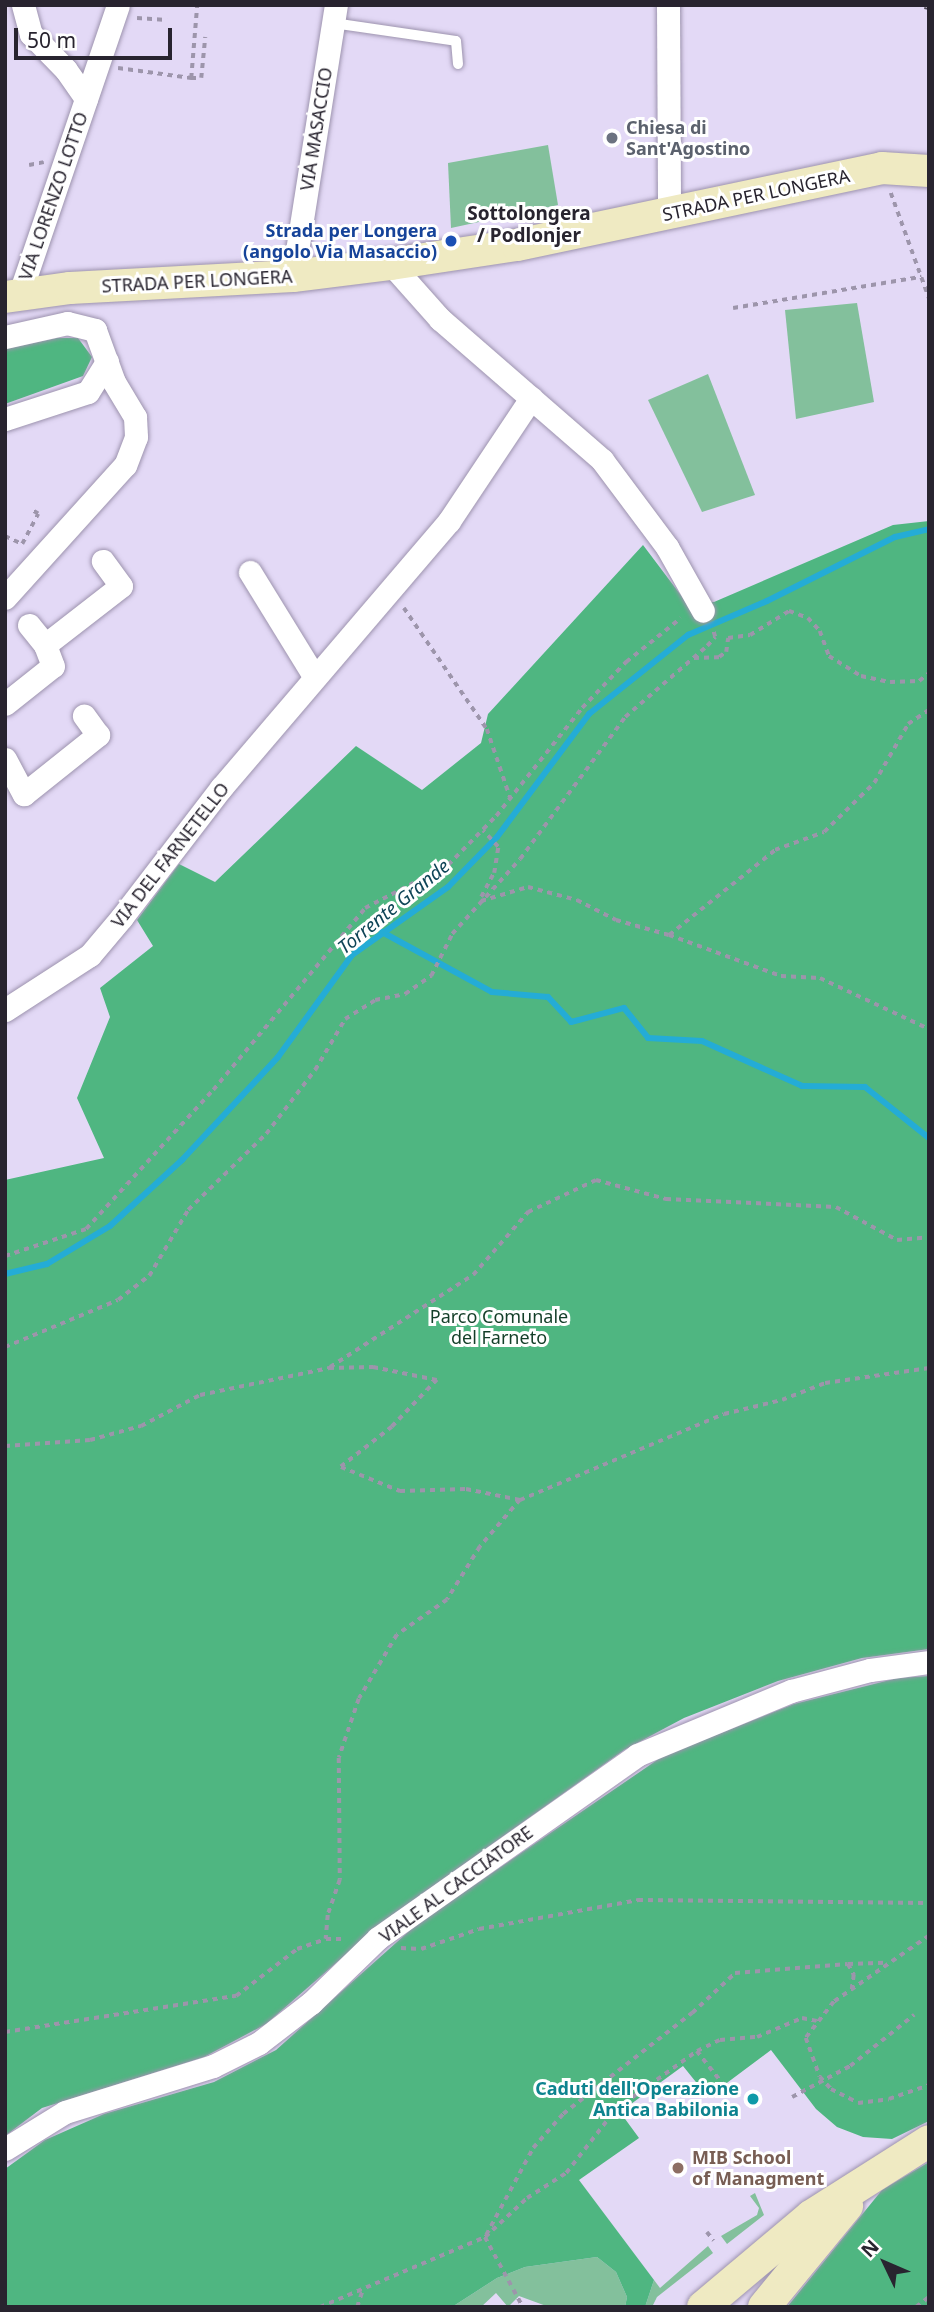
<!DOCTYPE html>
<html>
<head>
<meta charset="utf-8">
<style>
	body { margin:0 }
	#map { position:relative; width:934px; height:2312px; overflow:hidden; background:#e3d9f6; font-family:"Noto Sans",sans-serif }
	div>[style] { position:absolute }
	[style*='--x'] { left:calc(var(--x)*1px); top:calc(var(--y)*1px); width:calc(var(--w)*1px); rotate:calc(var(--a)*1deg) }
	.green>* { inset:0; background:#83c09c }
	.forest>* { inset:0; background:#4fb681 }
	.stream>* { height:6px; margin:-3px; padding:0 3px; transform-origin:3px; border-radius:3px; background:#24acd6 }
	.path>* { height:3.5px; margin-top:-1.75px; transform-origin:0; background:repeating-linear-gradient(90deg,#9d95ab 0 5px,transparent 0 10px) }
	.roads { filter:drop-shadow(0 0 2px #9d93ae) drop-shadow(0 0 2px #9d93ae) }
	.lane>* { height:10px; margin:-5px; padding:0 5px; transform-origin:5px; border-radius:5px; background:#fff }
	.street>* { height:23px; margin:-11.5px; padding:0 11.5px; transform-origin:11.5px; border-radius:11.5px; background:#fff }
	.secondary>* { height:32px; margin:-16px; padding:0 16px; transform-origin:16px; border-radius:16px; background:#efeac2 }
	.rail>* { height:8px; margin-top:-4px; transform-origin:0; background:repeating-linear-gradient(90deg,#fff 0 16px,#4d4857 0 32px); box-sizing:border-box; border-block:2px solid #4d4857 }
	.dots>* { width:19px; height:19px; translate:-50% -50%; box-sizing:border-box; border:4px solid #fff; border-radius:50% }
	span { translate:-50% -50%; white-space:nowrap; text-align:center; line-height:1.15; -webkit-text-stroke:6px #fff; paint-order:stroke }
	.worship-label { font-size:18px; color:#5b616d; font-weight:700 }
	.left { translate:0 -50%; text-align:left }
	.street-label { font-size:18px; color:#28242f }
	.transit-label { font-size:18px; color:#164399; font-weight:700 }
	.right { translate:-100% -50%; text-align:right }
	.park-label { font-size:18px; color:#133e28 }
	.culture-label { font-size:18px; color:#0d838f; font-weight:700 }
	.education-label { font-size:18px; color:#785e54; font-weight:700 }
	.neighbourhood-label { font-size:19px; color:#28242f; font-weight:700 }
	.water-label { font-size:19px; color:#0f4557; font-style:italic }
	.frame { position:absolute; inset:0; border:7px solid #28242f; pointer-events:none }
	.north { position:absolute; left:850px; top:2228px; width:70px; height:70px; -webkit-text-stroke:5px #fff; paint-order:stroke; rotate:314deg; font-size:19px; font-weight:700; line-height:28px; text-align:center; color:#28242f }
	.north::after { content:''; display:block; margin:auto; width:24px; height:32px; background:#28242f; clip-path:polygon(50% 0,100% 100%,50% 72%,0 100%) }
	.scale { position:absolute; left:14px; top:28px; width:158px; height:32px; box-sizing:border-box; border:4px solid #28242f; border-top:0; padding-left:9px; font-size:21px; line-height:24px; white-space:nowrap; color:#28242f; -webkit-text-stroke:5px #fff; paint-order:stroke }
</style>
</head>
<body>
<div id="map">
	<div class="green">
		<div style="clip-path:polygon(548px 145px,558px 205px,451px 228px,448px 163px)"></div>
		<div style="clip-path:polygon(857px 303px,874px 402px,796px 419px,785px 310px)"></div>
		<div style="clip-path:polygon(708px 374px,755px 495px,702px 512px,648px 400px)"></div>
		<div style="clip-path:polygon(755px 2193px,764px 2215px,727px 2244px,721px 2236px,757px 2215px,759px 2208px,750px 2196px)"></div>
		<div style="clip-path:polygon(708px 2246px,713px 2253px,657px 2297px,652px 2307px,645px 2307px,654px 2280px,660px 2288px)"></div>
		<div style="clip-path:polygon(597px 2257px,616px 2272px,627px 2297px,625px 2307px,549px 2307px,519px 2296px,508px 2307px,496px 2293px,481px 2307px,452px 2307px,497px 2278px,525px 2267px)"></div>
	</div>
	<div class="forest">
		<div style="clip-path:polygon(57px 338px,78px 338px,92px 357px,83px 376px,5px 404px,5px 349px)"></div>
		<div style="clip-path:polygon(929px 521px,929px 1649px,862px 1658px,778px 1681px,684px 1718px,624px 1750px,383px 1922px,266px 2024px,204px 2057px,42px 2108px,5px 2136px,5px 1180px,104px 1158px,77px 1098px,110px 1017px,100px 988px,153px 946px,137px 920px,179px 864px,215px 882px,356px 746px,422px 790px,481px 743px,488px 714px,643px 545px,686px 602px,714px 602px,893px 525px)"></div>
		<div style="clip-path:polygon(929px 1676px,929px 2121px,892px 2139px,863px 2137px,837px 2127px,816px 2109px,771px 2050px,708px 2097px,683px 2066px,620px 2112px,639px 2138px,579px 2180px,654px 2280px,645px 2307px,625px 2307px,627px 2297px,616px 2272px,597px 2257px,525px 2267px,497px 2278px,452px 2307px,5px 2307px,5px 2169px,45px 2140px,104px 2114px,214px 2082px,276px 2050px,416px 1925px,663px 1756px,794px 1704px,898px 1678px)"></div>
		<div style="clip-path:polygon(929px 2162px,929px 2307px,787px 2307px,882px 2190px)"></div>
	</div>
	<div class="stream">
		<div style="--x:382;--y:932;--w:125;--a:28.6"></div>
		<div style="--x:492;--y:992;--w:56;--a:5.1"></div>
		<div style="--x:548;--y:997;--w:34;--a:47"></div>
		<div style="--x:571;--y:1022;--w:55;--a:-14.8"></div>
		<div style="--x:624;--y:1008;--w:38;--a:51"></div>
		<div style="--x:648;--y:1038;--w:54;--a:3.2"></div>
		<div style="--x:702;--y:1041;--w:110;--a:24.2"></div>
		<div style="--x:802;--y:1086;--w:63;--a:0.9"></div>
		<div style="--x:865;--y:1087;--w:82;--a:38.6"></div>
		<div style="--x:5;--y:1274;--w:43;--a:-13.4"></div>
		<div style="--x:47;--y:1264;--w:74;--a:-31.1"></div>
		<div style="--x:110;--y:1226;--w:98;--a:-42.5"></div>
		<div style="--x:182;--y:1160;--w:141;--a:-47"></div>
		<div style="--x:278;--y:1057;--w:126;--a:-54"></div>
		<div style="--x:352;--y:955;--w:118;--a:-35.3"></div>
		<div style="--x:448;--y:887;--w:70;--a:-45.6"></div>
		<div style="--x:497;--y:837;--w:154;--a:-53.2"></div>
		<div style="--x:589;--y:714;--w:127;--a:-38.6"></div>
		<div style="--x:688;--y:635;--w:86;--a:-23.3"></div>
		<div style="--x:767;--y:601;--w:143;--a:-26.6"></div>
		<div style="--x:895;--y:537;--w:35;--a:-13"></div>
	</div>
	<div class="path">
		<div style="--x:137;--y:18;--w:30;--a:4"></div>
		<div style="--x:118;--y:68;--w:74;--a:7.8"></div>
		<div style="--x:191;--y:78;--w:73;--a:-85.3"></div>
		<div style="--x:191;--y:78;--w:10;--a:0"></div>
		<div style="--x:201;--y:78;--w:41;--a:-84.4"></div>
		<div style="--x:29;--y:165;--w:15;--a:-11"></div>
		<div style="--x:891;--y:193;--w:112;--a:70.1"></div>
		<div style="--x:733;--y:308;--w:191;--a:-9.4"></div>
		<div style="--x:5;--y:536;--w:19;--a:25"></div>
		<div style="--x:22;--y:544;--w:34;--a:-62"></div>
		<div style="--x:38;--y:514;--w:6;--a:-149"></div>
		<div style="--x:404;--y:608;--w:147;--a:55.6"></div>
		<div style="--x:487;--y:729;--w:72;--a:71.3"></div>
		<div style="--x:694;--y:658;--w:25;--a:-2"></div>
		<div style="--x:719;--y:657;--w:9;--a:-36"></div>
		<div style="--x:726;--y:652;--w:14;--a:-82"></div>
		<div style="--x:728;--y:638;--w:22;--a:-8"></div>
		<div style="--x:750;--y:635;--w:46;--a:-31.6"></div>
		<div style="--x:789;--y:611;--w:20;--a:20"></div>
		<div style="--x:808;--y:618;--w:18;--a:47"></div>
		<div style="--x:820;--y:631;--w:27;--a:70"></div>
		<div style="--x:829;--y:656;--w:38;--a:32"></div>
		<div style="--x:861;--y:676;--w:30;--a:12"></div>
		<div style="--x:890;--y:682;--w:29;--a:-2"></div>
		<div style="--x:919;--y:681;--w:13;--a:-39"></div>
		<div style="--x:481;--y:897;--w:27;--a:-62"></div>
		<div style="--x:494;--y:873;--w:26;--a:-81"></div>
		<div style="--x:498;--y:847;--w:22;--a:-133"></div>
		<div style="--x:481;--y:901;--w:49;--a:-16.6"></div>
		<div style="--x:528;--y:887;--w:51;--a:14.9"></div>
		<div style="--x:577;--y:900;--w:44;--a:27.1"></div>
		<div style="--x:616;--y:920;--w:55;--a:15.8"></div>
		<div style="--x:669;--y:935;--w:119;--a:20.1"></div>
		<div style="--x:781;--y:976;--w:39;--a:3"></div>
		<div style="--x:820;--y:978;--w:120;--a:25.1"></div>
		<div style="--x:669;--y:935;--w:136;--a:-38.7"></div>
		<div style="--x:775;--y:850;--w:52;--a:-20.2"></div>
		<div style="--x:824;--y:832;--w:70;--a:-44.4"></div>
		<div style="--x:874;--y:783;--w:68;--a:-60"></div>
		<div style="--x:908;--y:724;--w:25;--a:-34"></div>
		<div style="--x:5;--y:1256;--w:85;--a:-18.4"></div>
		<div style="--x:86;--y:1229;--w:188;--a:-47.6"></div>
		<div style="--x:213;--y:1090;--w:237;--a:-50.1"></div>
		<div style="--x:365;--y:908;--w:93;--a:-27.4"></div>
		<div style="--x:448;--y:865;--w:69;--a:-45.6"></div>
		<div style="--x:496;--y:816;--w:138;--a:-51.5"></div>
		<div style="--x:582;--y:708;--w:64;--a:-46.3"></div>
		<div style="--x:626;--y:662;--w:70;--a:-38.7"></div>
		<div style="--x:5;--y:1347;--w:122;--a:-22.6"></div>
		<div style="--x:118;--y:1300;--w:39;--a:-38"></div>
		<div style="--x:149;--y:1276;--w:77;--a:-59.4"></div>
		<div style="--x:188;--y:1210;--w:109;--a:-44.3"></div>
		<div style="--x:266;--y:1134;--w:81;--a:-52.6"></div>
		<div style="--x:315;--y:1070;--w:59;--a:-59.5"></div>
		<div style="--x:345;--y:1019;--w:36;--a:-32"></div>
		<div style="--x:375;--y:1000;--w:31;--a:-11"></div>
		<div style="--x:405;--y:994;--w:32;--a:-35"></div>
		<div style="--x:431;--y:976;--w:47;--a:-63.4"></div>
		<div style="--x:452;--y:934;--w:101;--a:-47.8"></div>
		<div style="--x:520;--y:859;--w:177;--a:-53.5"></div>
		<div style="--x:625;--y:717;--w:108;--a:-40.9"></div>
		<div style="--x:707;--y:646;--w:12;--a:-48"></div>
		<div style="--x:715;--y:637;--w:9;--a:-108"></div>
		<div style="--x:330;--y:1367;--w:170;--a:-32.8"></div>
		<div style="--x:473;--y:1275;--w:84;--a:-48.9"></div>
		<div style="--x:528;--y:1212;--w:75;--a:-25.2"></div>
		<div style="--x:596;--y:1180;--w:73;--a:15.2"></div>
		<div style="--x:666;--y:1199;--w:170;--a:2.7"></div>
		<div style="--x:836;--y:1207;--w:69;--a:28.4"></div>
		<div style="--x:897;--y:1240;--w:32;--a:-5"></div>
		<div style="--x:5;--y:1446;--w:85;--a:-4"></div>
		<div style="--x:90;--y:1440;--w:53;--a:-15.4"></div>
		<div style="--x:141;--y:1426;--w:67;--a:-27.7"></div>
		<div style="--x:200;--y:1395;--w:132;--a:-11.8"></div>
		<div style="--x:329;--y:1368;--w:44;--a:-1.3"></div>
		<div style="--x:373;--y:1367;--w:65;--a:11.5"></div>
		<div style="--x:437;--y:1380;--w:65;--a:133.8"></div>
		<div style="--x:392;--y:1427;--w:65;--a:141.9"></div>
		<div style="--x:341;--y:1467;--w:64;--a:22.1"></div>
		<div style="--x:400;--y:1491;--w:66;--a:-1.7"></div>
		<div style="--x:466;--y:1489;--w:55;--a:11.5"></div>
		<div style="--x:520;--y:1500;--w:62;--a:130.4"></div>
		<div style="--x:480;--y:1547;--w:62;--a:121.9"></div>
		<div style="--x:447;--y:1600;--w:61;--a:145"></div>
		<div style="--x:397;--y:1635;--w:74;--a:120.7"></div>
		<div style="--x:359;--y:1699;--w:62;--a:108.7"></div>
		<div style="--x:339;--y:1758;--w:122;--a:89.5"></div>
		<div style="--x:340;--y:1880;--w:37;--a:109"></div>
		<div style="--x:328;--y:1915;--w:24;--a:95"></div>
		<div style="--x:520;--y:1500;--w:221;--a:-22.9"></div>
		<div style="--x:724;--y:1414;--w:60;--a:-13.6"></div>
		<div style="--x:782;--y:1400;--w:46;--a:-21.6"></div>
		<div style="--x:825;--y:1383;--w:105;--a:-8.2"></div>
		<div style="--x:929;--y:1936;--w:116;--a:145.2"></div>
		<div style="--x:834;--y:2002;--w:46;--a:127.9"></div>
		<div style="--x:806;--y:2038;--w:41;--a:70.3"></div>
		<div style="--x:820;--y:2077;--w:16;--a:47"></div>
		<div style="--x:831;--y:2089;--w:30;--a:27"></div>
		<div style="--x:858;--y:2103;--w:31;--a:-7"></div>
		<div style="--x:889;--y:2099;--w:42;--a:-19.3"></div>
		<div style="--x:401;--y:1948;--w:20;--a:3"></div>
		<div style="--x:421;--y:1949;--w:61;--a:-19"></div>
		<div style="--x:479;--y:1929;--w:162;--a:-10.3"></div>
		<div style="--x:638;--y:1900;--w:291;--a:0.6"></div>
		<div style="--x:848;--y:1964;--w:36;--a:-2"></div>
		<div style="--x:5;--y:2032;--w:234;--a:-8.9"></div>
		<div style="--x:236;--y:1996;--w:77;--a:-37.6"></div>
		<div style="--x:297;--y:1949;--w:31;--a:-19"></div>
		<div style="--x:326;--y:1939;--w:20;--a:0"></div>
		<div style="--x:697;--y:2051;--w:53;--a:51.8"></div>
		<div style="--x:792;--y:2097;--w:66;--a:-28.1"></div>
		<div style="--x:850;--y:2066;--w:82;--a:-38.6"></div>
		<div style="--x:707;--y:2232;--w:11;--a:52"></div>
		<div style="--x:486;--y:2235;--w:99;--a:-61.6"></div>
		<div style="--x:533;--y:2148;--w:45;--a:-48.6"></div>
		<div style="--x:563;--y:2114;--w:164;--a:-38.1"></div>
		<div style="--x:692;--y:2013;--w:59;--a:-42.9"></div>
		<div style="--x:735;--y:1973;--w:113;--a:-4.6"></div>
		<div style="--x:848;--y:1964;--w:13;--a:61"></div>
		<div style="--x:854;--y:1975;--w:14;--a:98"></div>
		<div style="--x:485;--y:2237;--w:80;--a:61.5"></div>
		<div style="--x:320;--y:2307;--w:179;--a:-23"></div>
		<div style="--x:485;--y:2237;--w:57;--a:-42.9"></div>
		<div style="--x:527;--y:2198;--w:46;--a:-32.7"></div>
		<div style="--x:566;--y:2173;--w:81;--a:-52"></div>
		<div style="--x:616;--y:2109;--w:100;--a:-35.6"></div>
		<div style="--x:697;--y:2051;--w:25;--a:-26"></div>
		<div style="--x:720;--y:2040;--w:37;--a:-5"></div>
		<div style="--x:757;--y:2037;--w:49;--a:-22.9"></div>
		<div style="--x:802;--y:2018;--w:15;--a:11"></div>
		<div style="--x:357;--y:2307;--w:19;--a:-72"></div>
		<div style="--x:916;--y:2307;--w:16;--a:-38"></div>
	</div>
	<div class="roads">
		<div class="lane">
			<div style="--x:333;--y:23;--w:124;--a:8.3"></div>
			<div style="--x:456;--y:41;--w:23;--a:85"></div>
		</div>
		<div class="street">
			<div style="--x:23;--y:5;--w:30;--a:75"></div>
			<div style="--x:31;--y:34;--w:50;--a:45.8"></div>
			<div style="--x:66;--y:70;--w:35;--a:55"></div>
			<div style="--x:668;--y:5;--w:209;--a:89.7"></div>
			<div style="--x:391;--y:264;--w:74;--a:48.3"></div>
			<div style="--x:440;--y:319;--w:215;--a:41"></div>
			<div style="--x:602;--y:460;--w:109;--a:53.2"></div>
			<div style="--x:667;--y:547;--w:73;--a:60.6"></div>
			<div style="--x:293;--y:276;--w:274;--a:-81"></div>
			<div style="--x:20;--y:293;--w:304;--a:-71.2"></div>
			<div style="--x:5;--y:337;--w:64;--a:-12.7"></div>
			<div style="--x:67;--y:323;--w:29;--a:14"></div>
			<div style="--x:95;--y:330;--w:55;--a:69.9"></div>
			<div style="--x:114;--y:382;--w:41;--a:59"></div>
			<div style="--x:135;--y:417;--w:20;--a:87"></div>
			<div style="--x:136;--y:437;--w:30;--a:111"></div>
			<div style="--x:125;--y:465;--w:179;--a:132.1"></div>
			<div style="--x:5;--y:419;--w:87;--a:-18"></div>
			<div style="--x:88;--y:392;--w:36;--a:-58"></div>
			<div style="--x:250;--y:572;--w:122;--a:58.4"></div>
			<div style="--x:29;--y:625;--w:26;--a:51"></div>
			<div style="--x:5;--y:704;--w:61;--a:-38.4"></div>
			<div style="--x:53;--y:666;--w:22;--a:-111"></div>
			<div style="--x:45;--y:645;--w:96;--a:-37.8"></div>
			<div style="--x:121;--y:586;--w:31;--a:-126"></div>
			<div style="--x:5;--y:759;--w:40;--a:62"></div>
			<div style="--x:24;--y:794;--w:95;--a:-38.6"></div>
			<div style="--x:98;--y:735;--w:24;--a:-126"></div>
			<div style="--x:5;--y:1010;--w:101;--a:-32.9"></div>
			<div style="--x:90;--y:955;--w:50;--a:-49.9"></div>
			<div style="--x:122;--y:917;--w:163;--a:-52.5"></div>
			<div style="--x:221;--y:788;--w:351;--a:-49.5"></div>
			<div style="--x:449;--y:521;--w:148;--a:-56.3"></div>
			<div style="--x:5;--y:2149;--w:70;--a:-31.7"></div>
			<div style="--x:65;--y:2112;--w:155;--a:-17.3"></div>
			<div style="--x:213;--y:2066;--w:51;--a:-26.6"></div>
			<div style="--x:259;--y:2043;--w:66;--a:-37.6"></div>
			<div style="--x:311;--y:2003;--w:93;--a:-44.1"></div>
			<div style="--x:378;--y:1938;--w:317;--a:-35.2"></div>
			<div style="--x:637;--y:1755;--w:167;--a:-22.6"></div>
			<div style="--x:791;--y:1691;--w:82;--a:-14.9"></div>
			<div style="--x:870;--y:1670;--w:60;--a:-7.7"></div>
		</div>
		<div class="secondary">
			<div style="--x:5;--y:297;--w:66;--a:-7.9"></div>
			<div style="--x:70;--y:288;--w:223;--a:-3.1"></div>
			<div style="--x:293;--y:276;--w:99;--a:-7"></div>
			<div style="--x:391;--y:264;--w:127;--a:-8.6"></div>
			<div style="--x:517;--y:245;--w:373;--a:-11.9"></div>
			<div style="--x:882;--y:168;--w:47;--a:3.7"></div>
			<div style="--x:703;--y:2307;--w:141;--a:-40.1"></div>
			<div style="--x:811;--y:2216;--w:140;--a:-32.4"></div>
			<div style="--x:764;--y:2307;--w:131;--a:-50.6"></div>
		</div>
	</div>
	<div class="rail">
		<div style="--x:925;--y:5;--w:4;--a:14"></div>
	</div>
	<div class="dots">
		<div style="left:612px;top:138px;background:#6b7280"></div>
		<div style="left:451px;top:241px;background:#1a4fb4"></div>
		<div style="left:753px;top:2099px;background:#0f9aa8"></div>
		<div style="left:678px;top:2168px;background:#8d6e63"></div>
	</div>
	<div class="worship-label">
		<span class="left" style="left:626px;top:138px">Chiesa di<br>Sant'Agostino</span>
	</div>
	<div class="street-label">
		<span style="left:316px;top:129px;rotate:-81deg">VIA MASACCIO</span>
		<span style="left:756px;top:195px;rotate:-12deg">STRADA PER LONGERA</span>
		<span style="left:53px;top:196px;rotate:-71deg">VIA LORENZO LOTTO</span>
		<span style="left:197px;top:281px;rotate:-3deg">STRADA PER LONGERA</span>
		<span style="left:170px;top:855px;rotate:-52deg">VIA DEL FARNETELLO</span>
		<span style="left:456px;top:1884px;rotate:-36deg">VIALE AL CACCIATORE</span>
	</div>
	<div class="transit-label">
		<span class="right" style="left:437px;top:241px">Strada per Longera<br>(angolo Via Masaccio)</span>
	</div>
	<div class="park-label">
		<span style="left:499px;top:1327px">Parco Comunale<br>del Farneto</span>
	</div>
	<div class="culture-label">
		<span class="right" style="left:739px;top:2099px">Caduti dell'Operazione<br>Antica Babilonia</span>
	</div>
	<div class="education-label">
		<span class="left" style="left:692px;top:2168px">MIB School<br>of Managment</span>
	</div>
	<div class="neighbourhood-label">
		<span style="left:529px;top:225px">Sottolongera<br>/ Podlonjer</span>
	</div>
	<div class="water-label">
		<span style="left:394px;top:907px;rotate:-39deg">Torrente Grande</span>
	</div>
	<div class="frame"></div>
	<div class="north">N</div>
	<div class="scale">50 m</div>
</div>
</body>
</html>
